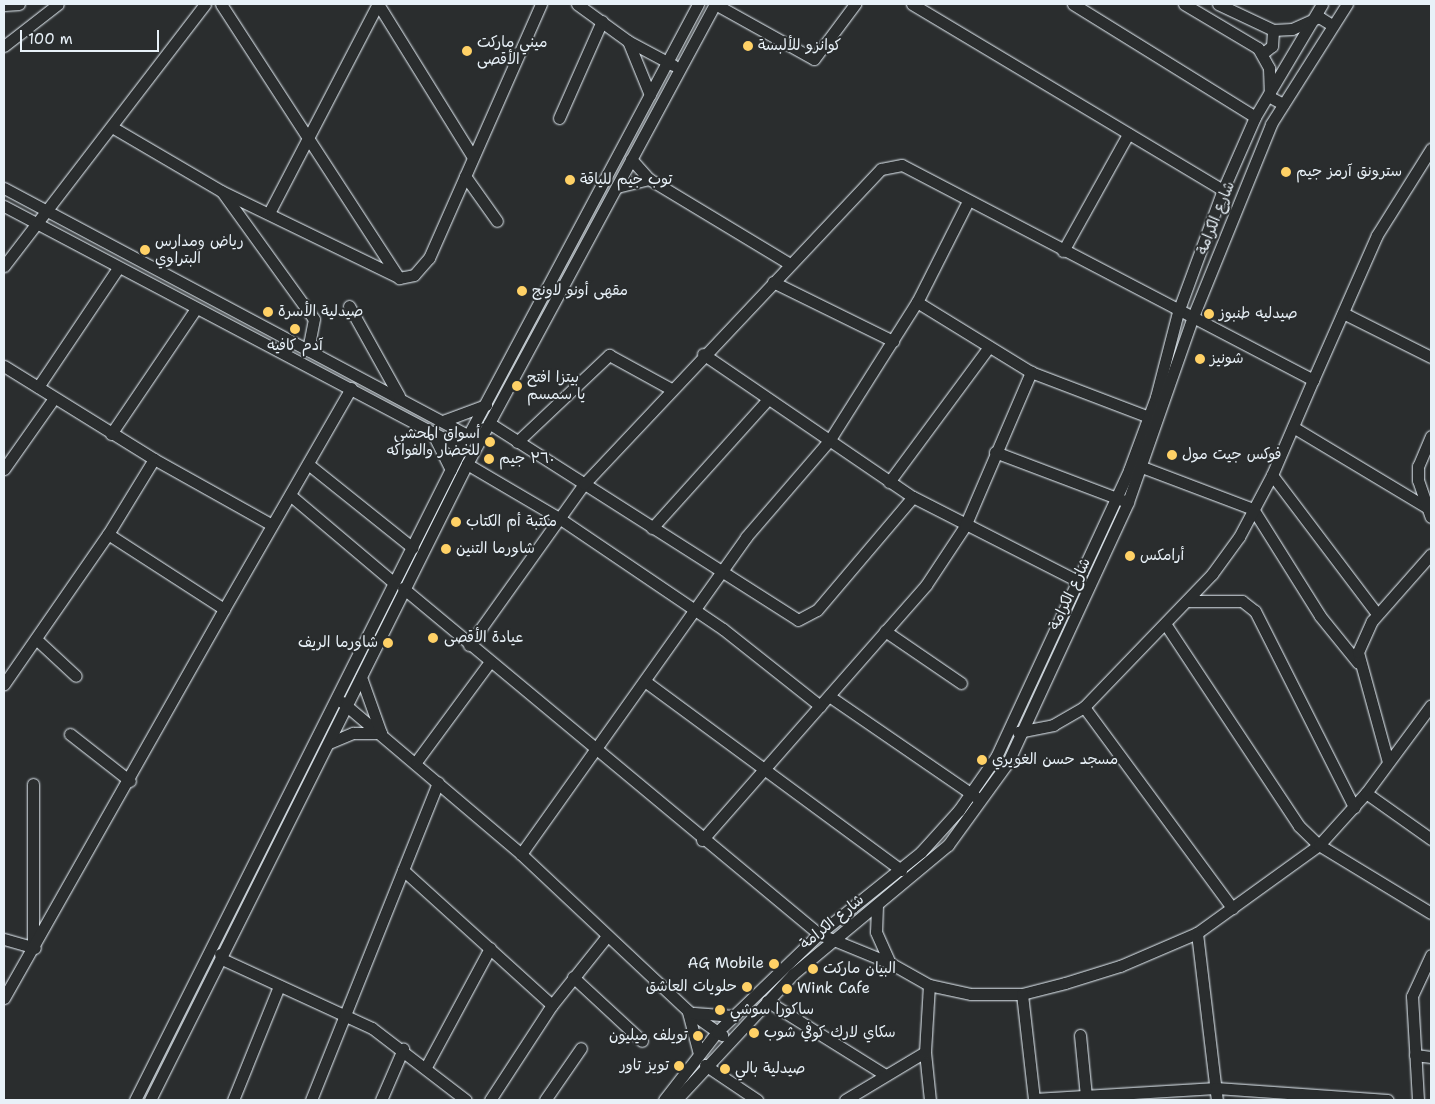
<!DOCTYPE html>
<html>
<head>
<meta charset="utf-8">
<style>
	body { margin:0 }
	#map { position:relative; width:1435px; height:1104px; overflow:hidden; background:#2a2d2e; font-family:"Shantell Sans","Playpen Sans Arabic",sans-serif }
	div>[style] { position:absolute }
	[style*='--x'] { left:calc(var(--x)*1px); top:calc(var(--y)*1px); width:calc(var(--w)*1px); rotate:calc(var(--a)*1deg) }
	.roads { filter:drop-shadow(0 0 1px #e8f1f8) drop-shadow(0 0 1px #e8f1f8) }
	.minor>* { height:11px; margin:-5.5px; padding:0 5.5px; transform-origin:5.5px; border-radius:5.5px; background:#2a2d2e }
	.dots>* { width:14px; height:14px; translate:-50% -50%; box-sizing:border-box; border:2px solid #2a2d2e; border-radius:50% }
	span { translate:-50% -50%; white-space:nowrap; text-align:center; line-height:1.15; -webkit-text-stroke:4px #2a2d2e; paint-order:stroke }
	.poi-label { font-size:15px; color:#e8f1f8 }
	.left { translate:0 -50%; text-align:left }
	.right { translate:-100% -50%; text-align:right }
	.street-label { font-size:15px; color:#e8f1f8 }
	.frame { position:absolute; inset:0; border:5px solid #e8f1f8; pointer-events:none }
	.scale { position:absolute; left:20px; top:30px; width:139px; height:22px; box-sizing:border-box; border:2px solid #e8f1f8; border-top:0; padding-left:6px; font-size:15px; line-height:18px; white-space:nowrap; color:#e8f1f8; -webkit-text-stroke:4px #2a2d2e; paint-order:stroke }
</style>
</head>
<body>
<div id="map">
	<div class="roads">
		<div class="minor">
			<div style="--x:221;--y:4;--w:327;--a:57"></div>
			<div style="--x:399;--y:278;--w:15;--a:-11"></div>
			<div style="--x:414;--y:275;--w:23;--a:-49"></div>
			<div style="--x:429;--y:258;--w:278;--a:-66.2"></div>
			<div style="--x:378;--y:4;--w:180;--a:58.2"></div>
			<div style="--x:577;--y:4;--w:63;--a:36"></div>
			<div style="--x:628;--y:41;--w:51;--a:28.1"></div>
			<div style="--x:715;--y:4;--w:113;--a:29.1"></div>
			<div style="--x:814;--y:59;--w:69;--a:-53.3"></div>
			<div style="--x:912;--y:4;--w:362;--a:30.9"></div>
			<div style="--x:1073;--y:4;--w:214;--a:31.8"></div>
			<div style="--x:1184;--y:4;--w:86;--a:30.7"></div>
			<div style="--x:1258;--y:48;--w:23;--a:61"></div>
			<div style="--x:1269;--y:68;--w:29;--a:88"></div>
			<div style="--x:1270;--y:97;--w:15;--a:28"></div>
			<div style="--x:1218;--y:4;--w:61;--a:25.3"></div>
			<div style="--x:1273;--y:30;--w:19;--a:-3"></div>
			<div style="--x:1292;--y:29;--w:30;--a:-24"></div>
			<div style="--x:1319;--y:17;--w:15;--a:32"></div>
			<div style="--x:4;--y:5;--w:15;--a:-4"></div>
			<div style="--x:628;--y:41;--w:58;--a:67.8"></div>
			<div style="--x:4;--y:46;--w:68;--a:-37.9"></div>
			<div style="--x:1263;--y:53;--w:11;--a:-38"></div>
			<div style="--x:1272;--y:46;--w:16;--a:-86"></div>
			<div style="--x:559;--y:118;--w:106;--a:-66.1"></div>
			<div style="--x:112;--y:127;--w:126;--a:30.4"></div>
			<div style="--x:221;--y:191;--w:197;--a:25.9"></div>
			<div style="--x:631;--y:159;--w:27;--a:48"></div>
			<div style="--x:649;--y:179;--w:165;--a:31.1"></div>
			<div style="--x:465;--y:176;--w:55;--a:54.6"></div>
			<div style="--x:617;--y:187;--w:33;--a:-14"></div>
			<div style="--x:4;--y:188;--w:531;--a:28.06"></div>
			<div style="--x:223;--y:193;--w:155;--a:54.2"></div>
			<div style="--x:314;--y:319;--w:32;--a:101"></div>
			<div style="--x:4;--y:206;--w:522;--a:27.84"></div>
			<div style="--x:269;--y:213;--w:236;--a:-62.5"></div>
			<div style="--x:1063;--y:251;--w:134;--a:-60.9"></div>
			<div style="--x:4;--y:266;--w:330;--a:-52.5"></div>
			<div style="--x:773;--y:282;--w:134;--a:26.2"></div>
			<div style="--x:917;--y:302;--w:134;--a:31.6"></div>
			<div style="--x:1031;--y:372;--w:126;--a:20.9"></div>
			<div style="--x:349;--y:306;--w:103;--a:60.9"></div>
			<div style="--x:1343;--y:313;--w:98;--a:26.6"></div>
			<div style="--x:703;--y:354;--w:254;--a:34.3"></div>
			<div style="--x:913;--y:497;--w:183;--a:27"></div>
			<div style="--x:4;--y:366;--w:176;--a:31.8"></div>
			<div style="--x:154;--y:459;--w:88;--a:121.5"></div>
			<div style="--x:108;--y:534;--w:183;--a:124.7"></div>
			<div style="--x:38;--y:387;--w:143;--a:-56.1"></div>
			<div style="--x:443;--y:421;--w:46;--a:-20.4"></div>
			<div style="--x:489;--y:423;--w:366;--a:32.5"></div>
			<div style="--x:798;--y:620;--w:21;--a:-28"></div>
			<div style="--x:817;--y:610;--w:148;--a:-49.7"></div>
			<div style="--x:1293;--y:427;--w:157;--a:31"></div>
			<div style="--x:432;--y:432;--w:42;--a:63.4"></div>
			<div style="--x:111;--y:434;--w:150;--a:-55.9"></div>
			<div style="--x:1431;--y:436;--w:33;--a:113"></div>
			<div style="--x:1418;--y:466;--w:14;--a:90"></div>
			<div style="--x:1418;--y:480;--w:39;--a:71"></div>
			<div style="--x:517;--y:442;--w:127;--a:-43.4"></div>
			<div style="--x:609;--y:355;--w:71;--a:28.7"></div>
			<div style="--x:995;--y:452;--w:136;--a:20.7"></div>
			<div style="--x:154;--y:459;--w:135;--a:29.2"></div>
			<div style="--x:308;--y:464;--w:134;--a:38.7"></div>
			<div style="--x:467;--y:464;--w:107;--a:30.4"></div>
			<div style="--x:559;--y:518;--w:198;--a:34.1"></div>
			<div style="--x:723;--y:629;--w:124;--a:38.4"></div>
			<div style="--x:1142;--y:467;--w:119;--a:20.7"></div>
			<div style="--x:1253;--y:509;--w:126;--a:57.9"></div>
			<div style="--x:1320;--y:616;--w:60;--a:51"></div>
			<div style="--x:4;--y:469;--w:87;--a:-54.8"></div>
			<div style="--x:1272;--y:475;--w:174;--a:52.9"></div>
			<div style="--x:889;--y:482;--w:168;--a:-53.5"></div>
			<div style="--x:290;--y:495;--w:136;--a:40.2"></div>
			<div style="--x:652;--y:528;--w:173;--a:-48"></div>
			<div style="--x:403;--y:588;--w:541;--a:39.75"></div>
			<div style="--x:819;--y:934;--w:77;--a:22.2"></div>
			<div style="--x:890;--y:963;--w:45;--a:29.4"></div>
			<div style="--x:929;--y:985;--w:43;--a:12.1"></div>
			<div style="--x:971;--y:994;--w:51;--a:0"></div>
			<div style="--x:1022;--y:994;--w:44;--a:-14.3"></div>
			<div style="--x:1065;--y:983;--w:58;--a:-17.2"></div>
			<div style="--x:1120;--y:966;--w:84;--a:-23.2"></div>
			<div style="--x:1197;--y:933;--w:150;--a:-35.8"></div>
			<div style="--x:1319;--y:845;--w:70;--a:-47.9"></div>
			<div style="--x:1366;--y:793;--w:109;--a:-53.5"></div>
			<div style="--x:1188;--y:601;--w:54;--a:0"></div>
			<div style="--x:1242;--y:601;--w:16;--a:38"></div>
			<div style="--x:1255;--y:611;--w:220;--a:63.2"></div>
			<div style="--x:224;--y:609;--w:255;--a:-60.1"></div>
			<div style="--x:1166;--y:625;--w:241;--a:56.5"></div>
			<div style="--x:1299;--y:826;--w:28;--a:44"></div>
			<div style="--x:1319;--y:845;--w:131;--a:31.3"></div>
			<div style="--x:885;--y:631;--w:92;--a:34.4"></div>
			<div style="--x:36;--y:639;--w:54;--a:42.8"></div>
			<div style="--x:469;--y:645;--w:198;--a:-54.5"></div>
			<div style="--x:584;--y:484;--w:433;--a:-46.7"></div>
			<div style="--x:881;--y:169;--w:21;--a:-11"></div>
			<div style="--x:902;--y:165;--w:464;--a:27.6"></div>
			<div style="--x:1313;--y:380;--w:158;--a:-66.2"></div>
			<div style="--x:1377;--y:235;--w:102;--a:-57.9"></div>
			<div style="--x:646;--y:682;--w:317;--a:36.4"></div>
			<div style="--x:829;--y:696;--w:178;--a:34.5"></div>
			<div style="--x:342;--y:702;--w:235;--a:40.3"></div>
			<div style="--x:521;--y:854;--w:229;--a:43.2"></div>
			<div style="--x:688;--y:1011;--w:42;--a:35.2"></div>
			<div style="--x:1084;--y:707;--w:250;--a:53.6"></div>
			<div style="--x:1018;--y:732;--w:36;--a:-11"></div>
			<div style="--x:1053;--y:725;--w:36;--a:-30"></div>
			<div style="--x:1084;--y:707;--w:185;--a:-46.1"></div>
			<div style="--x:1212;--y:574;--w:46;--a:-53.9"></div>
			<div style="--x:1239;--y:537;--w:70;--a:-62"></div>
			<div style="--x:1272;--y:475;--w:103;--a:-66.7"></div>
			<div style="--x:70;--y:734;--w:76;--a:38.1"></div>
			<div style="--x:329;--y:743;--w:26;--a:-23"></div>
			<div style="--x:353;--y:733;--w:28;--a:0"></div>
			<div style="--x:381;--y:733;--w:59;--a:-109.7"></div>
			<div style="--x:416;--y:762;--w:123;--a:-53.6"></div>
			<div style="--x:1388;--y:762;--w:114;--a:-105.3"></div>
			<div style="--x:1358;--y:652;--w:34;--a:-66"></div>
			<div style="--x:1372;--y:621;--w:89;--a:-48.6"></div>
			<div style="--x:1366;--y:793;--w:80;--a:35.3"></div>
			<div style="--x:702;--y:840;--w:339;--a:-48.7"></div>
			<div style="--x:926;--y:585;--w:71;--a:-56.5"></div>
			<div style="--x:965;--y:526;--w:168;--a:-66.8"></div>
			<div style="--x:521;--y:854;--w:389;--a:-54.6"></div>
			<div style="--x:746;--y:537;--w:127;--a:-49.2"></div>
			<div style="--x:829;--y:441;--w:165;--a:-57.7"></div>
			<div style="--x:917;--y:302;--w:113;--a:-63.2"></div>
			<div style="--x:403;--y:870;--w:201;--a:42.2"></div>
			<div style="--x:877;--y:905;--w:27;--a:92"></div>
			<div style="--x:876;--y:932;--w:34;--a:66"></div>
			<div style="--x:1197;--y:933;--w:168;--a:83.2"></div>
			<div style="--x:4;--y:939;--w:32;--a:16"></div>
			<div style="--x:33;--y:947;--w:163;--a:-90"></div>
			<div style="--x:220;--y:954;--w:5;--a:68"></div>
			<div style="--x:222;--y:959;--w:165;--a:24.7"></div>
			<div style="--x:372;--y:1028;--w:118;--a:37.5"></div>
			<div style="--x:573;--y:977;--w:94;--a:42.8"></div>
			<div style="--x:1022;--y:994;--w:107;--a:83.5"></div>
			<div style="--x:4;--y:998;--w:447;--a:-60.5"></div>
			<div style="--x:224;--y:609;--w:138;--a:-147.1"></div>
			<div style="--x:767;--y:1001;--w:138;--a:32"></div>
			<div style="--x:688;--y:1012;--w:43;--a:75.3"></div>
			<div style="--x:694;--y:1013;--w:40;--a:4.3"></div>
			<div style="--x:1080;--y:1035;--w:61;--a:84.4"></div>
			<div style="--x:925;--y:1052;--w:48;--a:84.1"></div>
			<div style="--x:1415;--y:1055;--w:16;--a:7"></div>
			<div style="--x:705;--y:1065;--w:63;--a:33.9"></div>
			<div style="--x:426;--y:1067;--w:135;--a:-61.7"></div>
			<div style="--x:1034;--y:1099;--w:182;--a:-3.5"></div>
			<div style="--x:1216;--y:1088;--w:172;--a:4"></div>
			<div style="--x:135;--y:1100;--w:730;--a:-63.4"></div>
			<div style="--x:462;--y:447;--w:502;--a:-61.95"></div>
			<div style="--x:150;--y:1100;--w:711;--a:-63.51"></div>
			<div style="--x:467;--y:464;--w:523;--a:-61.67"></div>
			<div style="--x:233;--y:1100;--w:123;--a:-68"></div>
			<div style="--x:311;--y:1100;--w:342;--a:-68.2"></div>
			<div style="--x:381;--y:1100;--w:56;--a:-66.7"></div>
			<div style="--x:490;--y:1100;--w:113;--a:-56.9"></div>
			<div style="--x:552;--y:1005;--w:88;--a:-51.4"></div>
			<div style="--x:545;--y:1100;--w:63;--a:-55.3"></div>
			<div style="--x:664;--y:1100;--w:86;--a:-52.1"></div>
			<div style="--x:717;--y:1032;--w:141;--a:-43.9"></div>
			<div style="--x:819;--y:934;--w:131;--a:-38.8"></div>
			<div style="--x:921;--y:852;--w:57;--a:-47.9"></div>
			<div style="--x:959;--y:810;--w:65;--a:-55.1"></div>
			<div style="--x:996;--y:757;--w:316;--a:-65.1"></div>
			<div style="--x:1129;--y:470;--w:78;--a:-69.7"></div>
			<div style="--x:1156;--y:397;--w:88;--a:-75.5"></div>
			<div style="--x:1178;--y:312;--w:130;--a:-69.8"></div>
			<div style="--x:1223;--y:190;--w:80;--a:-66.3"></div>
			<div style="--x:1255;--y:117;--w:131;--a:-59.3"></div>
			<div style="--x:676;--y:1100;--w:172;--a:-47.1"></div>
			<div style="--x:793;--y:974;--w:202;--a:-39.8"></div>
			<div style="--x:948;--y:845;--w:102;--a:-54.1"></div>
			<div style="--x:1008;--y:762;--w:286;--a:-65.2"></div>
			<div style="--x:1128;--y:502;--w:194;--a:-70.7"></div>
			<div style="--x:1192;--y:319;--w:210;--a:-67.9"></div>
			<div style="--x:1271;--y:124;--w:142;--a:-57.7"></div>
			<div style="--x:845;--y:1100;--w:93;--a:-31"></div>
			<div style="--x:925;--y:1052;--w:67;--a:-86.6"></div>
			<div style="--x:1418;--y:1100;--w:104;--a:-93.3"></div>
			<div style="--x:1412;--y:996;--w:45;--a:-65.1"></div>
		</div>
	</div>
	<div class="dots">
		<div style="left:748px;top:46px;background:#ffd166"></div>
		<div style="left:467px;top:51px;background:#ffd166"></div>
		<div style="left:1286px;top:172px;background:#ffd166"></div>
		<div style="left:570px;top:180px;background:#ffd166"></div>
		<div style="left:145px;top:250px;background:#ffd166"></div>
		<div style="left:522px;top:291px;background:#ffd166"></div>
		<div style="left:268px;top:312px;background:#ffd166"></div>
		<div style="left:1209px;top:314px;background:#ffd166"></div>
		<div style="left:295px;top:329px;background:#ffd166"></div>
		<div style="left:1200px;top:359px;background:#ffd166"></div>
		<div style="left:517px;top:386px;background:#ffd166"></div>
		<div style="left:490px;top:442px;background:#ffd166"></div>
		<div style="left:1172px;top:455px;background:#ffd166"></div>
		<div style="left:489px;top:459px;background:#ffd166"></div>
		<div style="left:456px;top:522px;background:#ffd166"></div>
		<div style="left:446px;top:549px;background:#ffd166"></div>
		<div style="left:1130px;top:556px;background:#ffd166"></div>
		<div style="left:433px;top:638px;background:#ffd166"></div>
		<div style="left:388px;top:643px;background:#ffd166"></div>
		<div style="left:982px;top:760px;background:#ffd166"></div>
		<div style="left:774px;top:964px;background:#ffd166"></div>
		<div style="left:813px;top:969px;background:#ffd166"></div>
		<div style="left:747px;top:987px;background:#ffd166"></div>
		<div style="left:787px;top:989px;background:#ffd166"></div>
		<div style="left:720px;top:1010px;background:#ffd166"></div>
		<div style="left:754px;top:1033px;background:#ffd166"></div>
		<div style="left:698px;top:1036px;background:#ffd166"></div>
		<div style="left:679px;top:1066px;background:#ffd166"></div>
		<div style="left:725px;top:1069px;background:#ffd166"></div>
	</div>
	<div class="poi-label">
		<span class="left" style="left:477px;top:51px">ميني ماركت<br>الأقصى</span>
		<span class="left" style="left:758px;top:46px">كوانزو للألبسة</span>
		<span class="left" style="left:1296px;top:172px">سترونق آرمز جيم</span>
		<span class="left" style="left:580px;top:180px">توب جيم للياقة</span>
		<span class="left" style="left:155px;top:250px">رياض ومدارس<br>البتراوي</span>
		<span class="left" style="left:532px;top:291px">مقهى أونو لاونج</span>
		<span class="left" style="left:278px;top:312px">صيدلية الأسرة</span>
		<span class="left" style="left:1219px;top:314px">صيدليه طنبوز</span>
		<span style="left:295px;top:346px">آدم كافيه</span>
		<span class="left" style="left:1210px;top:359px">شونيز</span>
		<span class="left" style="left:527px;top:386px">بيتزا افتح<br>يا سمسم</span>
		<span class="right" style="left:480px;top:442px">أسواق المحشي<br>للخضار والفواكه</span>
		<span class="left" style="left:1182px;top:455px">فوكس جيت مول</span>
		<span class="left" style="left:499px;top:459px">٣٦٠ جيم</span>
		<span class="left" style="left:466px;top:522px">مكتبة أم الكتاب</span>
		<span class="left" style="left:456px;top:549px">شاورما التنين</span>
		<span class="left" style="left:1140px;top:556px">أرامكس</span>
		<span class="left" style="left:444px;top:638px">عيادة الأقصى</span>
		<span class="right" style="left:378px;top:643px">شاورما الريف</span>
		<span class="left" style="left:992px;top:760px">مسجد حسن الغويري</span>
		<span class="right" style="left:764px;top:964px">AG Mobile</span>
		<span class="left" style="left:823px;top:969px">البيان ماركت</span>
		<span class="right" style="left:737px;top:987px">حلويات العاشق</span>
		<span class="left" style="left:797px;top:989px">Wink Cafe</span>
		<span class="left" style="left:730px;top:1010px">ساكورا سوشي</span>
		<span class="left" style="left:764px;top:1033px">سكاي لارك كوفي شوب</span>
		<span class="right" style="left:688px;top:1036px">تويلف ميليون</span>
		<span class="right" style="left:669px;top:1066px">تويز تاور</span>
		<span class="left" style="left:735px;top:1069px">صيدلية بالي</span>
	</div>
	<div class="street-label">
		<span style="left:1216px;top:218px;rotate:-68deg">شارع الكرامة</span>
		<span style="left:1070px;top:594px;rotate:-65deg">شارع الكرامة</span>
		<span style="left:832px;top:922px;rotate:-39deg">شارع الكرامة</span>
	</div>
	<div class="frame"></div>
	<div class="scale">100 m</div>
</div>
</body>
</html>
